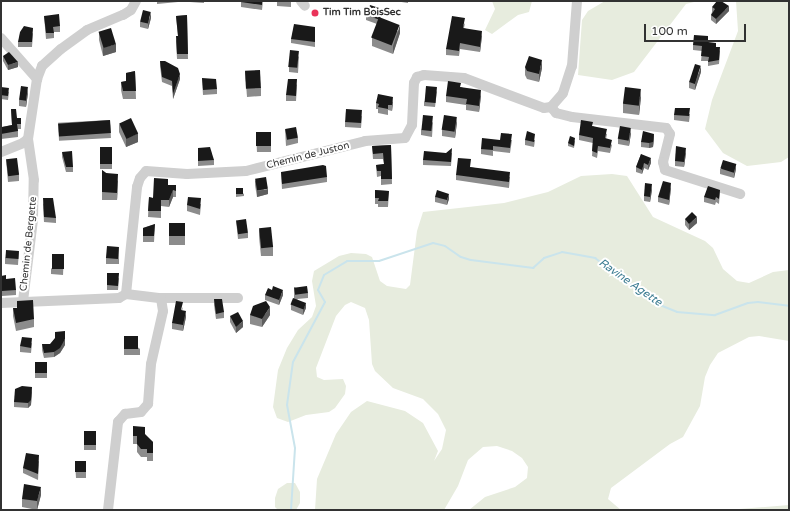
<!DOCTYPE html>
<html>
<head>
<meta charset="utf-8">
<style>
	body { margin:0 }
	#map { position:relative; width:790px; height:511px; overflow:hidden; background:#fff; font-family:"Varela Round",sans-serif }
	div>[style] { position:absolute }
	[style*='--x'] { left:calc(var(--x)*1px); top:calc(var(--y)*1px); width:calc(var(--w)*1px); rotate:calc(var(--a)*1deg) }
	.green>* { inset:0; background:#e7ecde }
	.stream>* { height:2px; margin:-1px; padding:0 1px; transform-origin:1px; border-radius:1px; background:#cae4ec }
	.minor>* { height:10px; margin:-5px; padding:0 5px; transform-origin:5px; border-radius:5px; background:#cfcfcf }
	.wall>* { inset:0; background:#8c8c8c; transform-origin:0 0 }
	.shaded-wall>* { inset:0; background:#5e5e5e }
	.building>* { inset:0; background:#191919; transform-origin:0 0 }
	.dots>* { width:11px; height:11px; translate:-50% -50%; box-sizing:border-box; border:2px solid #fff; border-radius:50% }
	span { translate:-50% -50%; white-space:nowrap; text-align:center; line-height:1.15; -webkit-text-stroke:4px #fff; paint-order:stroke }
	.poi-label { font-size:10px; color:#323232; font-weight:700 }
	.left { translate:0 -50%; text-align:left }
	.street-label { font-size:10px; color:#323232 }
	.water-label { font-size:11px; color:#3a7b91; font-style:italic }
	.frame { position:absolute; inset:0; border:2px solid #323232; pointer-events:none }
	.scale { position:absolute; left:644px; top:24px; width:102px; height:18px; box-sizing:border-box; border:2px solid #323232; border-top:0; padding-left:5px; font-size:12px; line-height:14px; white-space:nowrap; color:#323232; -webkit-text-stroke:3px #fff; paint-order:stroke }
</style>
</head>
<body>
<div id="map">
	<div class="green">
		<div style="clip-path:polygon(492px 1px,532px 1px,529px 12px,518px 15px,492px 34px,485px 30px,495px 9px)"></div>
		<div style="clip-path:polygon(605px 1px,698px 1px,686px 4px,634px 72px,612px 80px,578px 75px,582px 20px,588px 11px)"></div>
		<div style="clip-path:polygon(736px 1px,789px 1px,789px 157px,781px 162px,747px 166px,723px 153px,705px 129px,712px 100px,738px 31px)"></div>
		<div style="clip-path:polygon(612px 174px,627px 176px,653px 217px,705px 241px,713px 248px,723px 269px,737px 281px,749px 283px,773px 272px,789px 270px,789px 341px,759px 336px,749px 337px,718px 353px,710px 365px,705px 377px,700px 406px,683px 437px,670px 444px,611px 488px,608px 499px,621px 510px,469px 510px,485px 497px,515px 487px,527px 478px,528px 467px,522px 458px,512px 451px,497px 446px,483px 447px,468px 460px,458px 486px,444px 510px,315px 510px,317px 479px,336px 434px,351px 412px,367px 401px,405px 411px,423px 423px,438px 451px,434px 461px,442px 449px,446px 430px,438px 414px,423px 399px,393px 388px,375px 371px,372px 364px,369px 320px,365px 308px,351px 302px,345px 305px,336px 316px,316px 368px,317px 377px,324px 380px,343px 379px,346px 386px,345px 394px,335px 408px,329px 412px,306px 415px,288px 422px,277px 418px,273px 407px,278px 370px,287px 348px,298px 330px,312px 317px,316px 306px,312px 281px,314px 271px,339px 256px,351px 253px,366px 254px,372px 257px,380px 281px,387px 286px,406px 289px,410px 285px,417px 231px,423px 212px,504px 203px,548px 192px,581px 176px)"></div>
		<div style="clip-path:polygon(287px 483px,295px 483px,300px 492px,300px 503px,296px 510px,278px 510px,275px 507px,275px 498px,278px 489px)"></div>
		<div style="clip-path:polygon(789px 505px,789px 510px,734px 510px,739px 509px)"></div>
	</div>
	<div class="stream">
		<div style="--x:291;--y:510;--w:62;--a:-86.3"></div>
		<div style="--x:295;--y:448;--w:44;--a:-100.5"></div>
		<div style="--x:287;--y:405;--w:43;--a:-82.1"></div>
		<div style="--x:293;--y:362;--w:68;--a:-61.9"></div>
		<div style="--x:325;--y:302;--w:14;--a:-120"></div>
		<div style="--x:318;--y:290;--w:16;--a:-68"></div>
		<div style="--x:324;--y:275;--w:27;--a:-31"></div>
		<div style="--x:347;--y:261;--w:32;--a:0"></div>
		<div style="--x:379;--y:261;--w:57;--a:-18.4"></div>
		<div style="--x:433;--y:243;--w:12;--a:14"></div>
		<div style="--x:445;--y:246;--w:19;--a:35"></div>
		<div style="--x:461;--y:257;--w:10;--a:17"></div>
		<div style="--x:471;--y:260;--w:63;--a:7.4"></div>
		<div style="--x:533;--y:268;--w:15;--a:-42"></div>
		<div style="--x:544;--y:258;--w:19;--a:-18"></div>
		<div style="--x:562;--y:252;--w:34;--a:10"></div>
		<div style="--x:595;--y:258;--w:75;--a:36.9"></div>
		<div style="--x:655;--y:303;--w:24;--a:22"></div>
		<div style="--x:677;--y:312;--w:38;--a:5"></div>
		<div style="--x:715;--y:315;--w:35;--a:-20"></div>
		<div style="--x:748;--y:303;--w:10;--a:-6"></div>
		<div style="--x:758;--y:302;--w:31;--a:7"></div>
	</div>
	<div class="minor">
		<div style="--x:301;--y:1;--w:6;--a:51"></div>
		<div style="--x:1;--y:38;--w:55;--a:48.7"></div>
		<div style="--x:551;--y:107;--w:8;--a:50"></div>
		<div style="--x:556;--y:113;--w:16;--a:14"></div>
		<div style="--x:572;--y:117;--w:95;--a:6.7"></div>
		<div style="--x:666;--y:128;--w:7;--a:56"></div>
		<div style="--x:670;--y:134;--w:29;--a:104"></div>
		<div style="--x:663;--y:162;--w:8;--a:76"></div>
		<div style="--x:665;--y:170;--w:79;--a:17.7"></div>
		<div style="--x:1;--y:152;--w:24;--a:-22"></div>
		<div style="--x:23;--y:143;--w:6;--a:-39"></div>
		<div style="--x:126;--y:294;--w:35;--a:7"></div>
		<div style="--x:161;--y:298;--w:77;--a:0"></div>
		<div style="--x:23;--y:301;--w:83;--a:-83"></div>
		<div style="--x:33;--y:219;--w:39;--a:-89"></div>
		<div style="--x:34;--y:180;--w:41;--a:-98.3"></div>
		<div style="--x:28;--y:139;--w:61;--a:-81.5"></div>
		<div style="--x:37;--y:79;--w:14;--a:-69"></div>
		<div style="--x:42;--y:66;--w:25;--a:-42"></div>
		<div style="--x:61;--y:49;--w:32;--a:-36"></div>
		<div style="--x:87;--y:30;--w:39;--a:-23"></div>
		<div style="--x:123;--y:15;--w:9;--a:-32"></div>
		<div style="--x:131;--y:10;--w:10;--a:-61"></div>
		<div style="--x:1;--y:303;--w:118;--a:-2.4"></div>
		<div style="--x:119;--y:298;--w:8;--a:-30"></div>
		<div style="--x:126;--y:294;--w:108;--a:-84.1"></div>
		<div style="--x:137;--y:187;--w:9;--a:-72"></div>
		<div style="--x:140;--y:178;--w:9;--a:-49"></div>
		<div style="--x:146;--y:171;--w:41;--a:4.2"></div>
		<div style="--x:187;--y:174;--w:59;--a:-2.9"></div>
		<div style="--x:246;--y:171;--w:123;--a:-14.1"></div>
		<div style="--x:365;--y:141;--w:40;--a:-4.3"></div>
		<div style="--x:405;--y:138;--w:15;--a:-62"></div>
		<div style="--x:412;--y:125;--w:42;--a:-87.3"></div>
		<div style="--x:414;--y:83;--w:7;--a:-63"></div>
		<div style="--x:417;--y:77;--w:7;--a:-16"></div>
		<div style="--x:424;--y:75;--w:40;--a:4.3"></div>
		<div style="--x:464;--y:78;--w:85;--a:20.6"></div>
		<div style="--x:544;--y:108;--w:7;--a:-8"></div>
		<div style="--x:551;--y:107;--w:18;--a:-49"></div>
		<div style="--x:563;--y:93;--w:28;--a:-72"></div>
		<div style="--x:572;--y:66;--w:65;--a:-85.6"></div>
		<div style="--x:108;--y:510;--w:89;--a:-83.5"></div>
		<div style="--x:118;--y:422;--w:11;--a:-49"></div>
		<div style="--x:125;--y:414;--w:16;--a:-7"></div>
		<div style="--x:141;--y:412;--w:11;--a:-49"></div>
		<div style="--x:148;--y:404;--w:40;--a:-85.7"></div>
		<div style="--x:151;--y:364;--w:54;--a:-77.2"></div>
		<div style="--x:163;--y:311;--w:13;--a:-99"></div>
	</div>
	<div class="wall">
		<div style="clip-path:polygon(157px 1px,178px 1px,178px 2px,157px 4px)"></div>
		<div style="clip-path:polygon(190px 1px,204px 1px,204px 3px,190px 2px)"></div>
		<div style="clip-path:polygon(263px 1px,262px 10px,241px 7px,241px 2px)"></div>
		<div style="clip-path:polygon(277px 1px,291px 1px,291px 7px,277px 6px)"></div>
		<div style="clip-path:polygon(395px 1px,408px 1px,408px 3px)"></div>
		<div style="clip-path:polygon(712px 7px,729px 11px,716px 24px,711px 20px,711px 15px,712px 12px)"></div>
		<div style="clip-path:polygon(187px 15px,188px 59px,177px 59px,176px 41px,178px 36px,176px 16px)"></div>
		<div style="clip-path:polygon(366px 15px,382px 15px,380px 18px,400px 33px,393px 54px,372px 46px,372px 38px,377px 24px,366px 20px)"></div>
		<div style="clip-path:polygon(44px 16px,60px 26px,60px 32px,54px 32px,54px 38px,46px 39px)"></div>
		<div style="clip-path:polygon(151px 18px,148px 29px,140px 27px,140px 22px)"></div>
		<div style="clip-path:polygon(465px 23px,464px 28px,482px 36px,480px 52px,460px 49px,459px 56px,446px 55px,446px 49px)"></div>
		<div style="clip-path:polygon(315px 27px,315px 47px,291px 43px,291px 39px)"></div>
		<div style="clip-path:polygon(99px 32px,116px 52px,103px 56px,99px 40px)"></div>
		<div style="clip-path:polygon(33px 33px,32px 47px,18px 47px,18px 42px)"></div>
		<div style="clip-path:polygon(708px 42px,716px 47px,720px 51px,719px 64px,708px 66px,708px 61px,701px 61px,702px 51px,693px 50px,693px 45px)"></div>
		<div style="clip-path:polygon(3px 56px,18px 67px,8px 70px,3px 61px)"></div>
		<div style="clip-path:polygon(299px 56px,298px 73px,289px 72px,289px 67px)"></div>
		<div style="clip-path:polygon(160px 61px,180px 79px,173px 99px,172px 86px,162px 82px,160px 66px)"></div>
		<div style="clip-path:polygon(525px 67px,542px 68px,539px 82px,527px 79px,525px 75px)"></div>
		<div style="clip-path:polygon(135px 71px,136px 99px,123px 99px,121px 90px,121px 82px,126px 81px,126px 73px)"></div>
		<div style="clip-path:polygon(245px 71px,261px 88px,261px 96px,247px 97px)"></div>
		<div style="clip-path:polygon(701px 72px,695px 90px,689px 88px,689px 82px)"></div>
		<div style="clip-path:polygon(202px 78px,217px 89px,217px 94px,203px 95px)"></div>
		<div style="clip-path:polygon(297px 84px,296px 101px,286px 101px,286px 95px)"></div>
		<div style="clip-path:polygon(1px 87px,9px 92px,8px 100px,1px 99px)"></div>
		<div style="clip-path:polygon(461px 87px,481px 96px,479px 112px,466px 110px,466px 105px,446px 102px,446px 96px)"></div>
		<div style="clip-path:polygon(437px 91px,435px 107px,424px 106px,424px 102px)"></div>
		<div style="clip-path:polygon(28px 93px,26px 107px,19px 106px,19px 100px)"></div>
		<div style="clip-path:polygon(641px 97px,639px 115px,623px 113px,623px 104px)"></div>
		<div style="clip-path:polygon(393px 102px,392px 111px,388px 110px,388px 115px,378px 113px,378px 109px,376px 109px,376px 103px)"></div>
		<div style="clip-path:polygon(11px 109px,21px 124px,21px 129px,18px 129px,18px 137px,1px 139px,1px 119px,2px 127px,12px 125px)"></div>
		<div style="clip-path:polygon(690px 114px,689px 122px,674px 120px,674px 115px)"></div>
		<div style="clip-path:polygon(362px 116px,361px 128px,345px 127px,345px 122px)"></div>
		<div style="left:110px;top:120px;width:18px;height:52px;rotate:87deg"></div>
		<div style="clip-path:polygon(433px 122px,432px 137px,421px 135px,421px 130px)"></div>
		<div style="clip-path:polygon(457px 122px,455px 138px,442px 136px,442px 130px)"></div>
		<div style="clip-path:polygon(119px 124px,138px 142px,126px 147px,119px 132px)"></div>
		<div style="clip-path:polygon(593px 126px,607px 134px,606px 139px,612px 145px,610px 153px,598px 151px,597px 158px,592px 156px,593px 143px,579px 140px,579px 135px)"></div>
		<div style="clip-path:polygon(285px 129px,298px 138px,298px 143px,286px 146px)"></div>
		<div style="clip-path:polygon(256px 133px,271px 146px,271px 152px,257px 152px)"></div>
		<div style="clip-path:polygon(631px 133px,629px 146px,618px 144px,618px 139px)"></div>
		<div style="clip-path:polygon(654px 139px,653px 147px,649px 148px,641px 147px,641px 142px)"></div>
		<div style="clip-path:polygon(500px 140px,512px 140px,510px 153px,493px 151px,493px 156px,481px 154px,481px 149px)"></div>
		<div style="clip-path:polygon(525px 140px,535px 140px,534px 147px,525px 145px)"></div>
		<div style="clip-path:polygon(575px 141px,574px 148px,568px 146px,568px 143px)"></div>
		<div style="clip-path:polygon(391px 145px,392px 184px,381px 185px,381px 176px,377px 177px,376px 165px,384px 164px,383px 159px,373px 159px,372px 146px)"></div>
		<div style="left:100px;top:147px;width:12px;height:22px"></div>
		<div style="clip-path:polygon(198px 148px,214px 160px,214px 165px,198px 166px)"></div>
		<div style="clip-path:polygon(62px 152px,73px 167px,73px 172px,66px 172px,62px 157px)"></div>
		<div style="clip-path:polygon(446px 153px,452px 153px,451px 166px,423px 165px,423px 160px)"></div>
		<div style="clip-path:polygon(686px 153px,684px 167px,675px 166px,675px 161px)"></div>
		<div style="clip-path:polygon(641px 154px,651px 163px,648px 170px,644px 168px,642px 174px,636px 172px,636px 167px)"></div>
		<div style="clip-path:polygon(6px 159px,19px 175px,19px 181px,8px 182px)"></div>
		<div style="clip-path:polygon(471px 167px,510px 177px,509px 188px,456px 180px,456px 175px)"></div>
		<div style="clip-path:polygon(720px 169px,736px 169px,734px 178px,720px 174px)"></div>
		<div style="clip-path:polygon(102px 170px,118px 181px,117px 200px,102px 200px)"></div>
		<div style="clip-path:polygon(281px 172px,327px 177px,327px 182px,282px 189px)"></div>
		<div style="clip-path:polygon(255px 180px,268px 194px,257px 197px,255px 185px)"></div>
		<div style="clip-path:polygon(168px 185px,176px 185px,176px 197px,173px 197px,169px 207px,161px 206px,161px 218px,148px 217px,149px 197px,153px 198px)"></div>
		<div style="clip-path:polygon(236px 188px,244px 194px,244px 196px,236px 197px)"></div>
		<div style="clip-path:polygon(671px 188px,669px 205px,658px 202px,658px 197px)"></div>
		<div style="clip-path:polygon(375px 190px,389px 191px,388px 207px,378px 207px,378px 204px,375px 204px)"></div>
		<div style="clip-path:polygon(652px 190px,650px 202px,644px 201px,644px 196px)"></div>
		<div style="clip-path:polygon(720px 190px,719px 204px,716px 202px,715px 205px,704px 202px,704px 197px)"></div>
		<div style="clip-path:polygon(435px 197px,449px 199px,447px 205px,435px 202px)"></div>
		<div style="clip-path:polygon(43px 203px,56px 218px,56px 223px,44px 222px)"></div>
		<div style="clip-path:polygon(201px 204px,200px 215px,187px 211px,187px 205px)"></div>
		<div style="clip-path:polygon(685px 219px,697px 223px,689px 230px,685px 225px)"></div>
		<div style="clip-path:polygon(236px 220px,248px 233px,248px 238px,238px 239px)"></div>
		<div style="left:169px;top:223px;width:16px;height:22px"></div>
		<div style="clip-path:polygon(155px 224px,154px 242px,143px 242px,143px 228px)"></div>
		<div style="clip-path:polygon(259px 229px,273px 247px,273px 256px,261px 256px,259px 237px)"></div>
		<div style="clip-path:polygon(119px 247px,119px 264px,106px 264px,106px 258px)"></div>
		<div style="clip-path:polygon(19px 251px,18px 265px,5px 264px,5px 258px)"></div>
		<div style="clip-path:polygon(64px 254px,63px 275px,51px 274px,51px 269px)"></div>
		<div style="clip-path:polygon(1px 276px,6px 279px,16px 290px,16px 295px,2px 296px)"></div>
		<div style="clip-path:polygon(119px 278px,118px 290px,107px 290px,107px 285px)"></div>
		<div style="clip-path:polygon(294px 287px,308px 293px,308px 298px,297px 299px,306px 308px,303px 315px,291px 310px,291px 305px,294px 298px)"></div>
		<div style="clip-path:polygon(265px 295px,283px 295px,279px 305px,265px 300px)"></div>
		<div style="clip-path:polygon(214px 299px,224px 312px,224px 318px,216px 319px,214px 305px)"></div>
		<div style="clip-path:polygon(183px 307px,182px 311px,186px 317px,183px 331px,172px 329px,172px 323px)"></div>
		<div style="clip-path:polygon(13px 308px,34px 319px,34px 327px,16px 331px,13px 316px)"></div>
		<div style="clip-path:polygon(250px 315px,270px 315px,262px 327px,250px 324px)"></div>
		<div style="clip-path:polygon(230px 316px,243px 327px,236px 333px,230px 322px)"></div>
		<div style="clip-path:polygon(124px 336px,140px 349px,140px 355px,124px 355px)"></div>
		<div style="clip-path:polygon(32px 343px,31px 353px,20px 352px,20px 346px)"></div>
		<div style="clip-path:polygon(42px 344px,65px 345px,60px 353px,54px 357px,44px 358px,42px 350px)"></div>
		<div style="left:47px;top:362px;width:16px;height:12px;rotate:90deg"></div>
		<div style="clip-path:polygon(32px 392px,31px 405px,28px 408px,14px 407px,14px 402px)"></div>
		<div style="left:84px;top:431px;width:12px;height:19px"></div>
		<div style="clip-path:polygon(145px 435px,153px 442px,153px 461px,147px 461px,147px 457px,141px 457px,137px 452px,137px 444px,133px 444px,133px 436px)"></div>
		<div style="clip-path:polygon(39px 461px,38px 480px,23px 473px,23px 468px)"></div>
		<div style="clip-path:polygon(86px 461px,86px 478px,76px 478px,75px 462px)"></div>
		<div style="clip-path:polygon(41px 495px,37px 510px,22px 507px,22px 499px)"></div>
	</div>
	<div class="shaded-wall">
		<div style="clip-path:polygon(729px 6px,729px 11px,716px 24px,716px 19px)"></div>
		<div style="clip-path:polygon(382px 9px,382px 15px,378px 24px,378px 19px)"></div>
		<div style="clip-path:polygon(151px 12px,151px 18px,148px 29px,148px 24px)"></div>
		<div style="clip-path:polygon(400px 25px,400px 33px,393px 54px,393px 46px)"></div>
		<div style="clip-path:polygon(482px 31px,482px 36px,480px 52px,480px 47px)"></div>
		<div style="clip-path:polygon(116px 44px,116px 52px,103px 56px,103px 48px)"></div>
		<div style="clip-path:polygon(542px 60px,542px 68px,539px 82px,539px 74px)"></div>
		<div style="clip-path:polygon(18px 62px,18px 67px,8px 70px,8px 65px)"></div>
		<div style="clip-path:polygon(701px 66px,701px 72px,695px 90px,695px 84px)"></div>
		<div style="clip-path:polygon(180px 74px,180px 79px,173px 99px,173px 94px)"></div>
		<div style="clip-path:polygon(28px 87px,28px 93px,26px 107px,26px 102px)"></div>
		<div style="clip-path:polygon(641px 89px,641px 97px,639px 115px,639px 107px)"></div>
		<div style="clip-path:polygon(481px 90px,481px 96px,479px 112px,479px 106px)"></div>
		<div style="clip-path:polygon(393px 97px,393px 102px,392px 111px,392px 105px)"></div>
		<div style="clip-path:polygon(457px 117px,457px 122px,455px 138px,455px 132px)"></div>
		<div style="clip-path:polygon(631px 128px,631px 133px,629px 146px,629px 141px)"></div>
		<div style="clip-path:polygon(138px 133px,138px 142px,126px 147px,126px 139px)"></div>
		<div style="clip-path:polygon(654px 134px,654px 139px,653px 147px,649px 148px,649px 143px)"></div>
		<div style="clip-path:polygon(686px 148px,686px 153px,684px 167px,684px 162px)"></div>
		<div style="clip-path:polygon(651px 158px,651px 163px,648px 170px,648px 165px)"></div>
		<div style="clip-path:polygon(644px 163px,644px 168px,642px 174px,642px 170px)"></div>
		<div style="clip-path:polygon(736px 164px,736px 169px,734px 178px,734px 173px)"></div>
		<div style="clip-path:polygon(118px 174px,118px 181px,117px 200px,117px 193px)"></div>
		<div style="clip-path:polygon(671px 183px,671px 188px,669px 205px,669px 200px)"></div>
		<div style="clip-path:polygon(652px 184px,652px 190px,650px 202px,650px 197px)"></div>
		<div style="clip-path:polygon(268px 189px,268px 194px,257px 197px,257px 191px)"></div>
		<div style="clip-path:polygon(173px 190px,173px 197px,169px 207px,169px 200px)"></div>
		<div style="clip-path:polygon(449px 194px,449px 199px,447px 205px,447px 200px)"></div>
		<div style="clip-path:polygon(697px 217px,697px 223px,689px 230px,689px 224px)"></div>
		<div style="clip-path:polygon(283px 290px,283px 295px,279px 305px,279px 300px)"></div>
		<div style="clip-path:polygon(306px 303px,306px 308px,303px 315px,303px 310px)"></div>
		<div style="clip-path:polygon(270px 307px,270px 315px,262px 327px,262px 319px)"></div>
		<div style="clip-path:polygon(186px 311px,186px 317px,183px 331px,183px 325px)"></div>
		<div style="clip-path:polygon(243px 321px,243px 327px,236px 333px,236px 327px)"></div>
		<div style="clip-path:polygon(65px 339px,65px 345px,60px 353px,54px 357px,54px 352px)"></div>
		<div style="clip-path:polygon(32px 387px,31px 405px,28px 408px,28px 403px)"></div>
		<div style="clip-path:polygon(41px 487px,41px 495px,37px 510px,37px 501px)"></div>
	</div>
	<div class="building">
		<div style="clip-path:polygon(241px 1px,262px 1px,262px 5px,241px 2px)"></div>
		<div style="clip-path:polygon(717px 1px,721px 1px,729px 6px,716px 19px,711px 15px,715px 9px,712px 7px)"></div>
		<div style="left:370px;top:5px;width:13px;height:11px;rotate:18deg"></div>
		<div style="left:143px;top:10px;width:8px;height:12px;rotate:14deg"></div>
		<div style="clip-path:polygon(59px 14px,60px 26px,53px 27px,54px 33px,46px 33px,44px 16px)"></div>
		<div style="clip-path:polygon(187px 15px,188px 54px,177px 54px,176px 36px,178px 36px,176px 16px)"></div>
		<div style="clip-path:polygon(452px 16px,465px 18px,463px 28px,482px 31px,480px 47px,460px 43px,459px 51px,446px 49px)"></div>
		<div style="left:379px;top:17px;width:22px;height:22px;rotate:21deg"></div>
		<div style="clip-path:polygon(294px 24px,315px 27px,315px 42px,291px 39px)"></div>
		<div style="clip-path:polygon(24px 26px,33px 28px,32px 42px,18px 42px,20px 32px)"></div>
		<div style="left:111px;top:28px;width:17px;height:13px;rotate:73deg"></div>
		<div style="clip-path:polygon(694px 35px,708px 36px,708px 42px,716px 43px,716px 47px,720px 47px,719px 60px,708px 62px,709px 57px,701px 56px,702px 46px,693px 45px)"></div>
		<div style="left:290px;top:50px;width:9px;height:17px;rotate:6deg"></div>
		<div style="clip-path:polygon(9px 52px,18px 62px,8px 65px,3px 56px)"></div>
		<div style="clip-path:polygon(529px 56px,542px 60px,539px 74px,527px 71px,525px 67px)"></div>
		<div style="clip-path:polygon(160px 61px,165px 61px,178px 68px,180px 74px,173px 94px,172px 81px,162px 77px)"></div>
		<div style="left:695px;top:64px;width:6px;height:19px;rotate:18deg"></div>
		<div style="left:260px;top:70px;width:18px;height:15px;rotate:87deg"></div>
		<div style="clip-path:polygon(135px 71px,136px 91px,123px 91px,121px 82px,126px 81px,126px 73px)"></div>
		<div style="clip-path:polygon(202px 78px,216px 79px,217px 89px,203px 90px)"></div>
		<div style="clip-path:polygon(288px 79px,297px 79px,296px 96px,286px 95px)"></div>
		<div style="clip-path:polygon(448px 81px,461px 83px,460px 87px,481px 90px,479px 106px,466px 104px,467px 99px,446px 96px)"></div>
		<div style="left:21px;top:86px;width:7px;height:14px;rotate:8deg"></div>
		<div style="left:426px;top:86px;width:11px;height:16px;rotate:5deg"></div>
		<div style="left:1px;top:87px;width:8px;height:8px;rotate:7deg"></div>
		<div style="left:625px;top:87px;width:16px;height:17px;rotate:7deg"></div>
		<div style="clip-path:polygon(378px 94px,393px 97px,392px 105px,388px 105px,388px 109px,378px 107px,379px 104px,376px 103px)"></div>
		<div style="clip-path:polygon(675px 108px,690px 108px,689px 116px,674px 115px)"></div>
		<div style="clip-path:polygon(11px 109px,16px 109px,17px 118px,21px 118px,21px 124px,17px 124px,18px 131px,1px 134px,1px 119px,2px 127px,12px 125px)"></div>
		<div style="left:346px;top:109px;width:16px;height:13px;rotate:4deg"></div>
		<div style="left:423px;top:115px;width:10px;height:15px;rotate:6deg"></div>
		<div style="left:444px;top:115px;width:13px;height:15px;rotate:9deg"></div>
		<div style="left:131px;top:118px;width:17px;height:13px;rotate:65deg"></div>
		<div style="left:110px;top:120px;width:13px;height:52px;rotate:86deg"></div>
		<div style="clip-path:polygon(581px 120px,593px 122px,592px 126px,607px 129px,605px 138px,612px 140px,610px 148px,598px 146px,597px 153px,592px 151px,593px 138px,579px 135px)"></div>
		<div style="left:620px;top:126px;width:11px;height:13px;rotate:10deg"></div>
		<div style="left:296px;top:127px;width:11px;height:11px;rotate:80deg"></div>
		<div style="clip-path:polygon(527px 131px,535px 134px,534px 142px,525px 140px)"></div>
		<div style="clip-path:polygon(643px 131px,654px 134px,653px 142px,649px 143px,641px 142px)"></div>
		<div style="left:271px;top:132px;width:14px;height:15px;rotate:90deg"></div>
		<div style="clip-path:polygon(501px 133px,512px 134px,510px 148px,493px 146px,493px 150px,481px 149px,482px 138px,500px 140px)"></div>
		<div style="clip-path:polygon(570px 136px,575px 138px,574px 146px,568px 143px)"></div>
		<div style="clip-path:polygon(391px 145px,392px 179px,381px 179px,381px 171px,377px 171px,376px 165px,384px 164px,383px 153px,373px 154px,372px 146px)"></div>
		<div style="clip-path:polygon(676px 146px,686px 148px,684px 162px,675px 161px)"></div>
		<div style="left:100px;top:147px;width:12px;height:17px"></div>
		<div style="clip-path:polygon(210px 147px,214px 160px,198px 161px,198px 148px)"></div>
		<div style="clip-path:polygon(452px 148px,451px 162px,423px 160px,424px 151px,446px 153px)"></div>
		<div style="clip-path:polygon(72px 151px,73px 167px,66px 167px,62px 152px)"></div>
		<div style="clip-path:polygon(641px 154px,651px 158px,648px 165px,644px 163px,642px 170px,636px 167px)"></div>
		<div style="left:17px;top:158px;width:17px;height:11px;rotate:83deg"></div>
		<div style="clip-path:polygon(458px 158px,471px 159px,470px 167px,510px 172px,509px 182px,456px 175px)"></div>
		<div style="left:723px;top:160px;width:14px;height:9px;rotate:17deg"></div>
		<div style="clip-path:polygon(323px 165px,326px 166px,327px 177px,282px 184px,281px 172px)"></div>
		<div style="clip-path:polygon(102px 170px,106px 173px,118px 174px,117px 193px,102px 192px)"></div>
		<div style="left:266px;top:177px;width:12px;height:11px;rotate:81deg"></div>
		<div style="clip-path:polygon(154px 178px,168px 179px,168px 185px,176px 185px,176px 191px,173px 190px,169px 200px,161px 200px,161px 211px,148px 211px,149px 197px,153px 198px)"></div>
		<div style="clip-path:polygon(663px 181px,671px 183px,669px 200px,658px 197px)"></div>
		<div style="clip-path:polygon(645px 183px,652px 184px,650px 197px,644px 196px)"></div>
		<div style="clip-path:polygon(708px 186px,720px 190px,719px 199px,716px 197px,715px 200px,704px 197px)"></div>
		<div style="left:236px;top:188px;width:7px;height:6px"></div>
		<div style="clip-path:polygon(375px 190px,389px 191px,388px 201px,378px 201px,379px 198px,375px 198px)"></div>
		<div style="clip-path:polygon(437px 190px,449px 194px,447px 200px,435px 197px)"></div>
		<div style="clip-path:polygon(188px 197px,201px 198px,200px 209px,187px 205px)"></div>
		<div style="clip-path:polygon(43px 198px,53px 198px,56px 218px,44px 217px)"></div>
		<div style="clip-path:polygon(692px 212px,697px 217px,689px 224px,685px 219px)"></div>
		<div style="left:246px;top:219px;width:14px;height:10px;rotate:82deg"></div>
		<div style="left:169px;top:223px;width:16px;height:13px"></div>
		<div style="clip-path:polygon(155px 224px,154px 236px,143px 236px,143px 228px)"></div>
		<div style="left:271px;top:227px;width:20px;height:12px;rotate:84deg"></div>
		<div style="left:107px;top:246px;width:12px;height:12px;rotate:5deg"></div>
		<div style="left:6px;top:250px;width:13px;height:8px;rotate:4deg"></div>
		<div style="left:52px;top:254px;width:12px;height:15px"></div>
		<div style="clip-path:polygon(107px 273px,119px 273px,118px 286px,107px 285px)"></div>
		<div style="clip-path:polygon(6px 275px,6px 279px,15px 278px,16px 290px,2px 291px,1px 276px)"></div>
		<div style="clip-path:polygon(273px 286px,283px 290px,279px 300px,265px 295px,268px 288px,272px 290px)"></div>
		<div style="left:307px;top:286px;width:7px;height:13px;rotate:82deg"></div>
		<div style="left:293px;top:298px;width:14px;height:7px;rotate:21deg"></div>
		<div style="clip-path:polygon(214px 299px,222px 299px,224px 312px,216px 314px)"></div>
		<div style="clip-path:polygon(33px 300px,34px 319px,16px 323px,13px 308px,17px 308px,17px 301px)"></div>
		<div style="clip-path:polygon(176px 301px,183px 302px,181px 310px,186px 311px,183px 325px,172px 323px)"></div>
		<div style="clip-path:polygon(266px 301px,270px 307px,262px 319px,250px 315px,253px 306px)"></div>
		<div style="clip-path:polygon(238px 312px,243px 321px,236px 327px,230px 316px)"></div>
		<div style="clip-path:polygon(65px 331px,65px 339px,60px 348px,54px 352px,44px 353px,42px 344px,50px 344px,55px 338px,55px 332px)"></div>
		<div style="left:124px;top:336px;width:14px;height:13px"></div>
		<div style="clip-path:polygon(22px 337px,32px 338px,31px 348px,20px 346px)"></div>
		<div style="left:47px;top:362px;width:11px;height:12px;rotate:90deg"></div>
		<div style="clip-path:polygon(22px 386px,32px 387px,31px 400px,28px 403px,14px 402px,15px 389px)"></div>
		<div style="clip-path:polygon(133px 426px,145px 427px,145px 434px,153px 442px,153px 453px,147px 453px,147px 449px,141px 449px,137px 444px,137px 436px,133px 436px)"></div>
		<div style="left:84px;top:431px;width:12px;height:14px"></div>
		<div style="clip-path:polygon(26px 453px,39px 455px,38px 474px,23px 468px)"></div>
		<div style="left:86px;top:461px;width:11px;height:11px;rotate:90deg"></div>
		<div style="clip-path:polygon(24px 484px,41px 487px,37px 501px,22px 499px)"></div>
	</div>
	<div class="dots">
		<div style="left:315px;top:13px;background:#ea335a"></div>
	</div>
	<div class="poi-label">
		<span class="left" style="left:323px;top:13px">Tim Tim BoisSec</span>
	</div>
	<div class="street-label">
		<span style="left:308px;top:156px;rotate:-14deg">Chemin de Juston</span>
		<span style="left:29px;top:244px;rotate:-84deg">Chemin de Bergette</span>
	</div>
	<div class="water-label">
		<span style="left:630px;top:283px;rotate:35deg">Ravine Agette</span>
	</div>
	<div class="frame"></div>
	<div class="scale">100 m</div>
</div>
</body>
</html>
